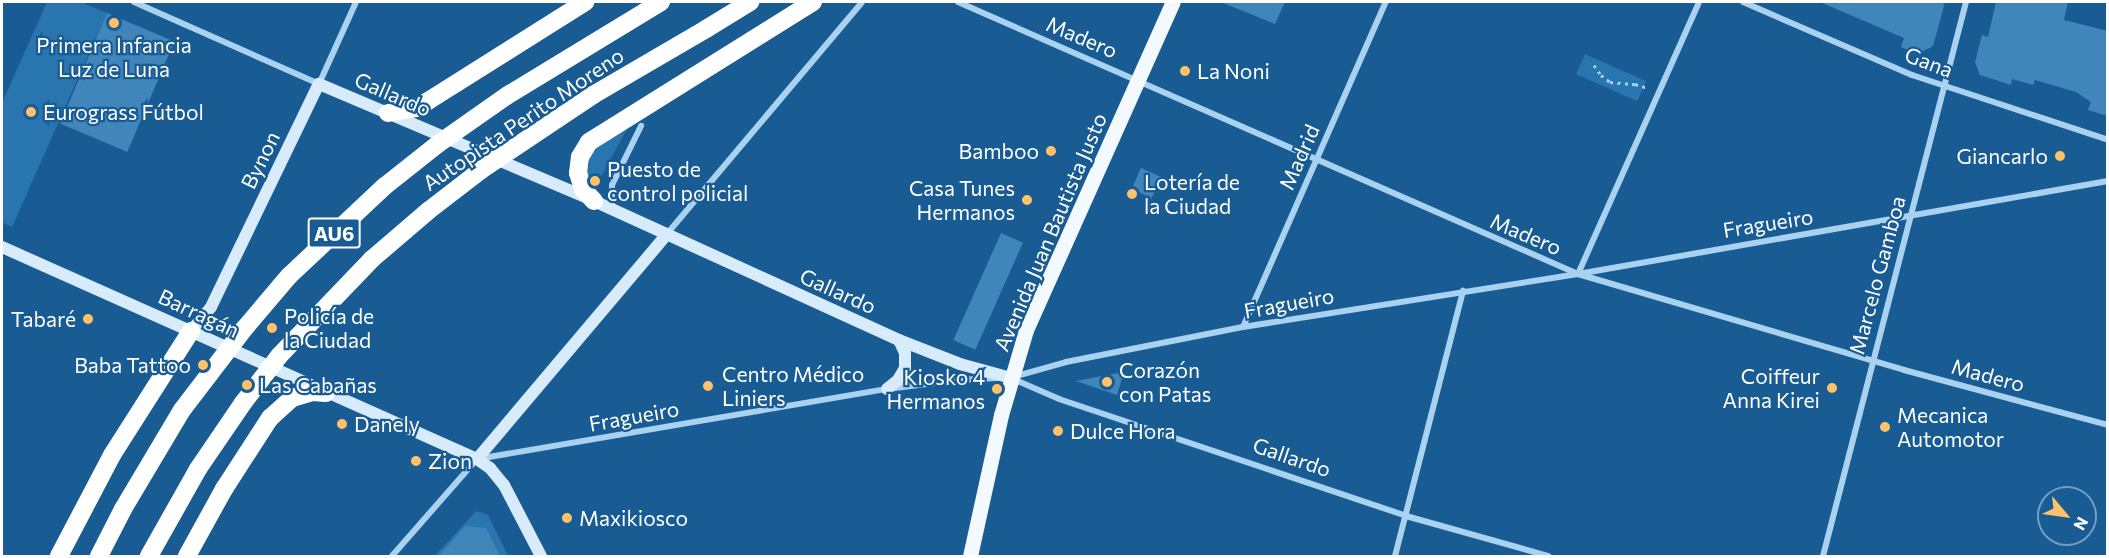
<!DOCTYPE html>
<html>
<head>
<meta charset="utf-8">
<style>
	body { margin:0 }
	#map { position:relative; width:2109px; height:558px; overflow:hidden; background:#195c94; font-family:Commissioner,sans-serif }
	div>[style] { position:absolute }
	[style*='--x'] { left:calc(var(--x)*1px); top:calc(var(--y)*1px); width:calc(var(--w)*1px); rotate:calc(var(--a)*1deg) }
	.green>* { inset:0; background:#2875b0; transform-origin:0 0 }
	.building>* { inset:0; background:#4186bb; transform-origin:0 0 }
	.path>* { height:3px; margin-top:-1.5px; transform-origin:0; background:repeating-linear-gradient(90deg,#a9d1f0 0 3px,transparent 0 7.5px) }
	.street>* { height:6px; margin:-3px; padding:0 3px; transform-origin:3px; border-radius:3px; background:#a9d1f0 }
	.secondary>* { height:12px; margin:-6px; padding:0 6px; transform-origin:6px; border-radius:6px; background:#d7ebfb }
	.primary>* { height:15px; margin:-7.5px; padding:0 7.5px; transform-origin:7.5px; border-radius:7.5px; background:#f2f9ff }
	.highway>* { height:18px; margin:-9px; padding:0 9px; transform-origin:9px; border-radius:9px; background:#fff }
	.highway-bridge>* { height:18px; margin:-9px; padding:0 9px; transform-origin:9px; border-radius:9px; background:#fff }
	.dots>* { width:16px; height:16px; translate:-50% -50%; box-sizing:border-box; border:3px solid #195c94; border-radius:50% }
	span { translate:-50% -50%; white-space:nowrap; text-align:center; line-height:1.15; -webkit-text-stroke:4.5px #195c94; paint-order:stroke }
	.shield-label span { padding:2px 4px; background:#195c94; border:2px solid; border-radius:4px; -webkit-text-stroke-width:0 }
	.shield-label { font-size:20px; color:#fff; font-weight:700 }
	.street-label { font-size:21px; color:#fff }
	.poi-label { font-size:21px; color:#fff }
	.left { translate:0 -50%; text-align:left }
	.right { translate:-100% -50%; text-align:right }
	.frame { position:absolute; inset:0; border:3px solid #fff; pointer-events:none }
	.north { position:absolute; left:2037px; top:486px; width:60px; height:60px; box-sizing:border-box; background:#195c94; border:2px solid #759dbf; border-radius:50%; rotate:119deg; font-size:16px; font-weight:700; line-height:24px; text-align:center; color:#fff }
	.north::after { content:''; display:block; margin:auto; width:21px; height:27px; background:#ffc268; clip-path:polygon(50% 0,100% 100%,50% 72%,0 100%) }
</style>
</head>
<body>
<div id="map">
	<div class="green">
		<div style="clip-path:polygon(47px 2px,80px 2px,107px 13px,12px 227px,2px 222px,2px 103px)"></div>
		<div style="left:1585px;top:54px;width:67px;height:22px;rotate:24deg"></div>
		<div style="clip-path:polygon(628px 127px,599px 181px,596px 185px,591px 183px,587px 173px,590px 156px,596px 148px)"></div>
		<div style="clip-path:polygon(476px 511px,488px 515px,508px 556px,435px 556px)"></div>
	</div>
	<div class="building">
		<div style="clip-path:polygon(1221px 2px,1285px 2px,1275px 24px)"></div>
		<div style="clip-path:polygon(1820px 2px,1945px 2px,1933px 46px,1918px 54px,1901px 47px,1904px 38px)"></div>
		<div style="clip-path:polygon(1996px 2px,2068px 2px,2064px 20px,2108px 31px,2108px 116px,2088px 110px,2091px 102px,2076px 92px,2035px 80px,2033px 85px,2012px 79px,2011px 85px,1980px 75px,1975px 62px,1982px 35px,1988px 37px)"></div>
		<div style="left:107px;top:13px;width:73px;height:120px;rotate:23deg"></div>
		<div style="left:1141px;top:168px;width:22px;height:23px;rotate:24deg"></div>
		<div style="left:1001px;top:233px;width:24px;height:117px;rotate:24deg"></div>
		<div style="clip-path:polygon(1124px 372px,1117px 395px,1076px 381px)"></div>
		<div style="clip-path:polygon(465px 526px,486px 528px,500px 556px,439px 556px)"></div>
	</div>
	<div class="path">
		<div style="--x:1594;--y:65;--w:12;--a:55"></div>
		<div style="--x:1601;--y:75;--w:11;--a:38"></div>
		<div style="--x:1610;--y:82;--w:25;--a:5"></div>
		<div style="--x:1635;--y:84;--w:14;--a:17"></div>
	</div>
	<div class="street">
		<div style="--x:134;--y:2;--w:202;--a:23.9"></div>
		<div style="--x:319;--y:84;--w:90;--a:-65.7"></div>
		<div style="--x:958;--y:2;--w:677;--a:23.69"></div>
		<div style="--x:1578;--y:274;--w:340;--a:16.4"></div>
		<div style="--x:1904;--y:370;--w:211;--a:15.1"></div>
		<div style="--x:1743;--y:2;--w:184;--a:23.4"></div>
		<div style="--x:1912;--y:75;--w:206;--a:18.3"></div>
		<div style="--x:612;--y:210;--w:25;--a:-90"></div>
		<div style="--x:612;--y:185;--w:66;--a:-63.8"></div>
		<div style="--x:666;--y:235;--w:304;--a:-49.9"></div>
		<div style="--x:1578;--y:274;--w:298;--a:-66"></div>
		<div style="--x:1243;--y:327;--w:355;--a:-66.3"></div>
		<div style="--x:1013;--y:377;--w:55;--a:-15.8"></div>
		<div style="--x:1066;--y:362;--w:180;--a:-11.2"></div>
		<div style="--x:1243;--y:327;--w:339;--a:-9"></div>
		<div style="--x:1578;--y:274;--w:538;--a:-9.95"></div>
		<div style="--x:1011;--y:378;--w:52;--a:23.6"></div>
		<div style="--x:1059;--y:399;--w:366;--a:18.6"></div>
		<div style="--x:1406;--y:516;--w:148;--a:15.7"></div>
		<div style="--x:392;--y:556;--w:129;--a:-48.8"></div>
		<div style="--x:477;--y:459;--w:416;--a:-9.7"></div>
		<div style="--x:887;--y:389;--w:72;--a:-7.2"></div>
		<div style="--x:958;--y:380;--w:39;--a:-3"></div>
		<div style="--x:1395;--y:556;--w:274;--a:-75.6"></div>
		<div style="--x:1823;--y:556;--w:572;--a:-75.53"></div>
	</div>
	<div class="secondary">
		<div style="--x:2;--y:247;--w:520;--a:24.05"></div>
		<div style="--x:477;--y:459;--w:16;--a:35"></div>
		<div style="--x:490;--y:468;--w:22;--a:51"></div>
		<div style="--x:504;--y:485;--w:80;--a:62.5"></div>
		<div style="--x:191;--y:331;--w:31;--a:-50"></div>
		<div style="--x:211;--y:307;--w:248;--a:-64.2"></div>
		<div style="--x:319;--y:84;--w:299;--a:23"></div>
		<div style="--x:594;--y:201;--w:335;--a:24.5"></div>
		<div style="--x:899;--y:340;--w:66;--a:21.5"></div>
		<div style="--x:960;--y:364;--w:53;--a:15.4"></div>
		<div style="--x:887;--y:389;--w:14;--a:-39"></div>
		<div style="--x:898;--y:380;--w:14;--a:-60"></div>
		<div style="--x:905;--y:368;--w:15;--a:-90"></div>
		<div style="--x:905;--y:353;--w:14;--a:-115"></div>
		<div style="--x:477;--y:459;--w:293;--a:-49.8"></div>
	</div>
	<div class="primary">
		<div style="--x:970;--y:556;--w:144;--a:-77.6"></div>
		<div style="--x:1001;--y:415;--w:89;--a:-73.6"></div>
		<div style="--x:1026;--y:330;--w:359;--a:-65.9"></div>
	</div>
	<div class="highway">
		<div style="--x:706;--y:29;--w:52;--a:-31.5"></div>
		<div style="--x:388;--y:113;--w:28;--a:-10"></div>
		<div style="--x:416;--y:108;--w:14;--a:-30"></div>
		<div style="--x:428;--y:101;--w:186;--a:-32.2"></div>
		<div style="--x:594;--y:201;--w:16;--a:-133"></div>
		<div style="--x:583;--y:189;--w:17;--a:-107"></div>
		<div style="--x:578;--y:173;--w:16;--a:-83"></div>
		<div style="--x:580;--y:157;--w:17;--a:-59"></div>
		<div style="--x:589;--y:142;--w:264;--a:-32"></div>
		<div style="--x:59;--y:556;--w:114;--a:-62.3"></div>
		<div style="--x:112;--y:455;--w:147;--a:-57.5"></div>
		<div style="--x:187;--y:556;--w:77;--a:-61.1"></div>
		<div style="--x:224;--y:489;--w:85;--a:-57.1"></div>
		<div style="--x:270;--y:418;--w:30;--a:-42"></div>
		<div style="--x:292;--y:398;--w:22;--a:-16"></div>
		<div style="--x:313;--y:392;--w:13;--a:4"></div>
	</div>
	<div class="highway-bridge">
		<div style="--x:99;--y:556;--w:53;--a:-62.9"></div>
		<div style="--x:123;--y:509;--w:115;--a:-59.2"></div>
		<div style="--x:182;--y:410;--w:102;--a:-52.6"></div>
		<div style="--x:244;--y:329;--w:70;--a:-49.7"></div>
		<div style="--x:289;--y:276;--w:132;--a:-43.2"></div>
		<div style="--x:385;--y:186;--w:68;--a:-38.4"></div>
		<div style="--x:438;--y:144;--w:85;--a:-35"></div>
		<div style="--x:508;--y:95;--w:179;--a:-31.3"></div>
		<div style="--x:149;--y:556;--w:100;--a:-60.6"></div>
		<div style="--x:198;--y:469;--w:80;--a:-55.7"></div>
		<div style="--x:243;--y:403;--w:59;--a:-52.5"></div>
		<div style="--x:279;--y:356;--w:134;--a:-46.2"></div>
		<div style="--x:372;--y:259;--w:74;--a:-40.6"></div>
		<div style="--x:428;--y:211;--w:67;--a:-37.7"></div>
		<div style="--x:481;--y:170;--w:135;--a:-33.8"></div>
		<div style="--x:593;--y:95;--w:131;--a:-30.3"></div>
	</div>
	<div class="dots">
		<div style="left:114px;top:23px;background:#ffc268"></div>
		<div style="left:1185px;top:71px;background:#ffc268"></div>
		<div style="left:31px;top:112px;background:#ffc268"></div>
		<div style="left:1051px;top:151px;background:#ffc268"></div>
		<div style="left:2060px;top:156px;background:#ffc268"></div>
		<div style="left:595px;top:181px;background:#ffc268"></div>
		<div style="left:1132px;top:194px;background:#ffc268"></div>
		<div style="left:1027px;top:200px;background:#ffc268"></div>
		<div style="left:88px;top:319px;background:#ffc268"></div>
		<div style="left:272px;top:328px;background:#ffc268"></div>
		<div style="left:203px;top:365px;background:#ffc268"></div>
		<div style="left:1107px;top:382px;background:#ffc268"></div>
		<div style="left:247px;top:385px;background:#ffc268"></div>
		<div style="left:708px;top:386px;background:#ffc268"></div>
		<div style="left:1832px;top:388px;background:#ffc268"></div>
		<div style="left:997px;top:389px;background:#ffc268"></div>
		<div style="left:342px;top:424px;background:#ffc268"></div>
		<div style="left:1885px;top:427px;background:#ffc268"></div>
		<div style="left:1058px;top:431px;background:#ffc268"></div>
		<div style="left:416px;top:461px;background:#ffc268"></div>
		<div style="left:567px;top:518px;background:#ffc268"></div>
	</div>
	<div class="shield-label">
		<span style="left:334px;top:233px">AU6</span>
	</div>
	<div class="street-label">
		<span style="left:1082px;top:37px;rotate:23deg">Madero</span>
		<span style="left:1929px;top:62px;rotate:21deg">Gana</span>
		<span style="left:393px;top:94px;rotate:23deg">Gallardo</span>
		<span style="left:523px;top:119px;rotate:-34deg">Autopista Perito Moreno</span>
		<span style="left:1299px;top:157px;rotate:-66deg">Madrid</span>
		<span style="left:260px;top:160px;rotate:-64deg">Bynon</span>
		<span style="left:1768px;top:223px;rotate:-9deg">Fragueiro</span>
		<span style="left:1050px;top:232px;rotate:-67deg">Avenida Juan Bautista Justo</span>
		<span style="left:1526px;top:234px;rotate:23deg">Madero</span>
		<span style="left:1877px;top:275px;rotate:-75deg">Marcelo Gamboa</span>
		<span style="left:838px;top:291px;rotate:24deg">Gallardo</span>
		<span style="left:1289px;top:303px;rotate:-10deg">Fragueiro</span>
		<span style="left:199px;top:313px;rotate:25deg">Barragán</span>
		<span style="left:1988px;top:375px;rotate:15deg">Madero</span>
		<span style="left:634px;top:416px;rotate:-10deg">Fragueiro</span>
		<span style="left:1292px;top:457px;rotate:19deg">Gallardo</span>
	</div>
	<div class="poi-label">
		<span style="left:114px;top:57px">Primera Infancia<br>Luz de Luna</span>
		<span class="left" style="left:1197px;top:71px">La Noni</span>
		<span class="left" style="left:43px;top:112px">Eurograss Fútbol</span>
		<span class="right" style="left:1039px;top:151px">Bamboo</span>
		<span class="right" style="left:2048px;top:156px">Giancarlo</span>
		<span class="left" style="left:607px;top:181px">Puesto de<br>control policial</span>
		<span class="left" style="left:1144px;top:194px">Lotería de<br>la Ciudad</span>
		<span class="right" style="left:1015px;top:200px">Casa Tunes<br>Hermanos</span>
		<span class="left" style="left:284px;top:328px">Policía de<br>la Ciudad</span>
		<span class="right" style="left:76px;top:319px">Tabaré</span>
		<span class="right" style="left:191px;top:365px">Baba Tattoo</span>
		<span class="left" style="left:1119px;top:382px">Corazón<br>con Patas</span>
		<span class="left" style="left:722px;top:386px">Centro Médico<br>Liniers</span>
		<span class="right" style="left:1820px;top:388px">Coiffeur<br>Anna Kirei</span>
		<span class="right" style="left:985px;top:389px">Kiosko 4<br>Hermanos</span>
		<span class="left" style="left:259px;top:385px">Las Cabañas</span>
		<span class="left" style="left:1897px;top:427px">Mecanica<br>Automotor</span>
		<span class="left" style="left:354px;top:424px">Danely</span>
		<span class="left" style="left:1070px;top:431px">Dulce Hora</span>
		<span class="left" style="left:428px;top:461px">Zion</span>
		<span class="left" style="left:579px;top:518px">Maxikiosco</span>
	</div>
	<div class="frame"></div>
	<div class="north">N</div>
</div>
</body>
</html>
